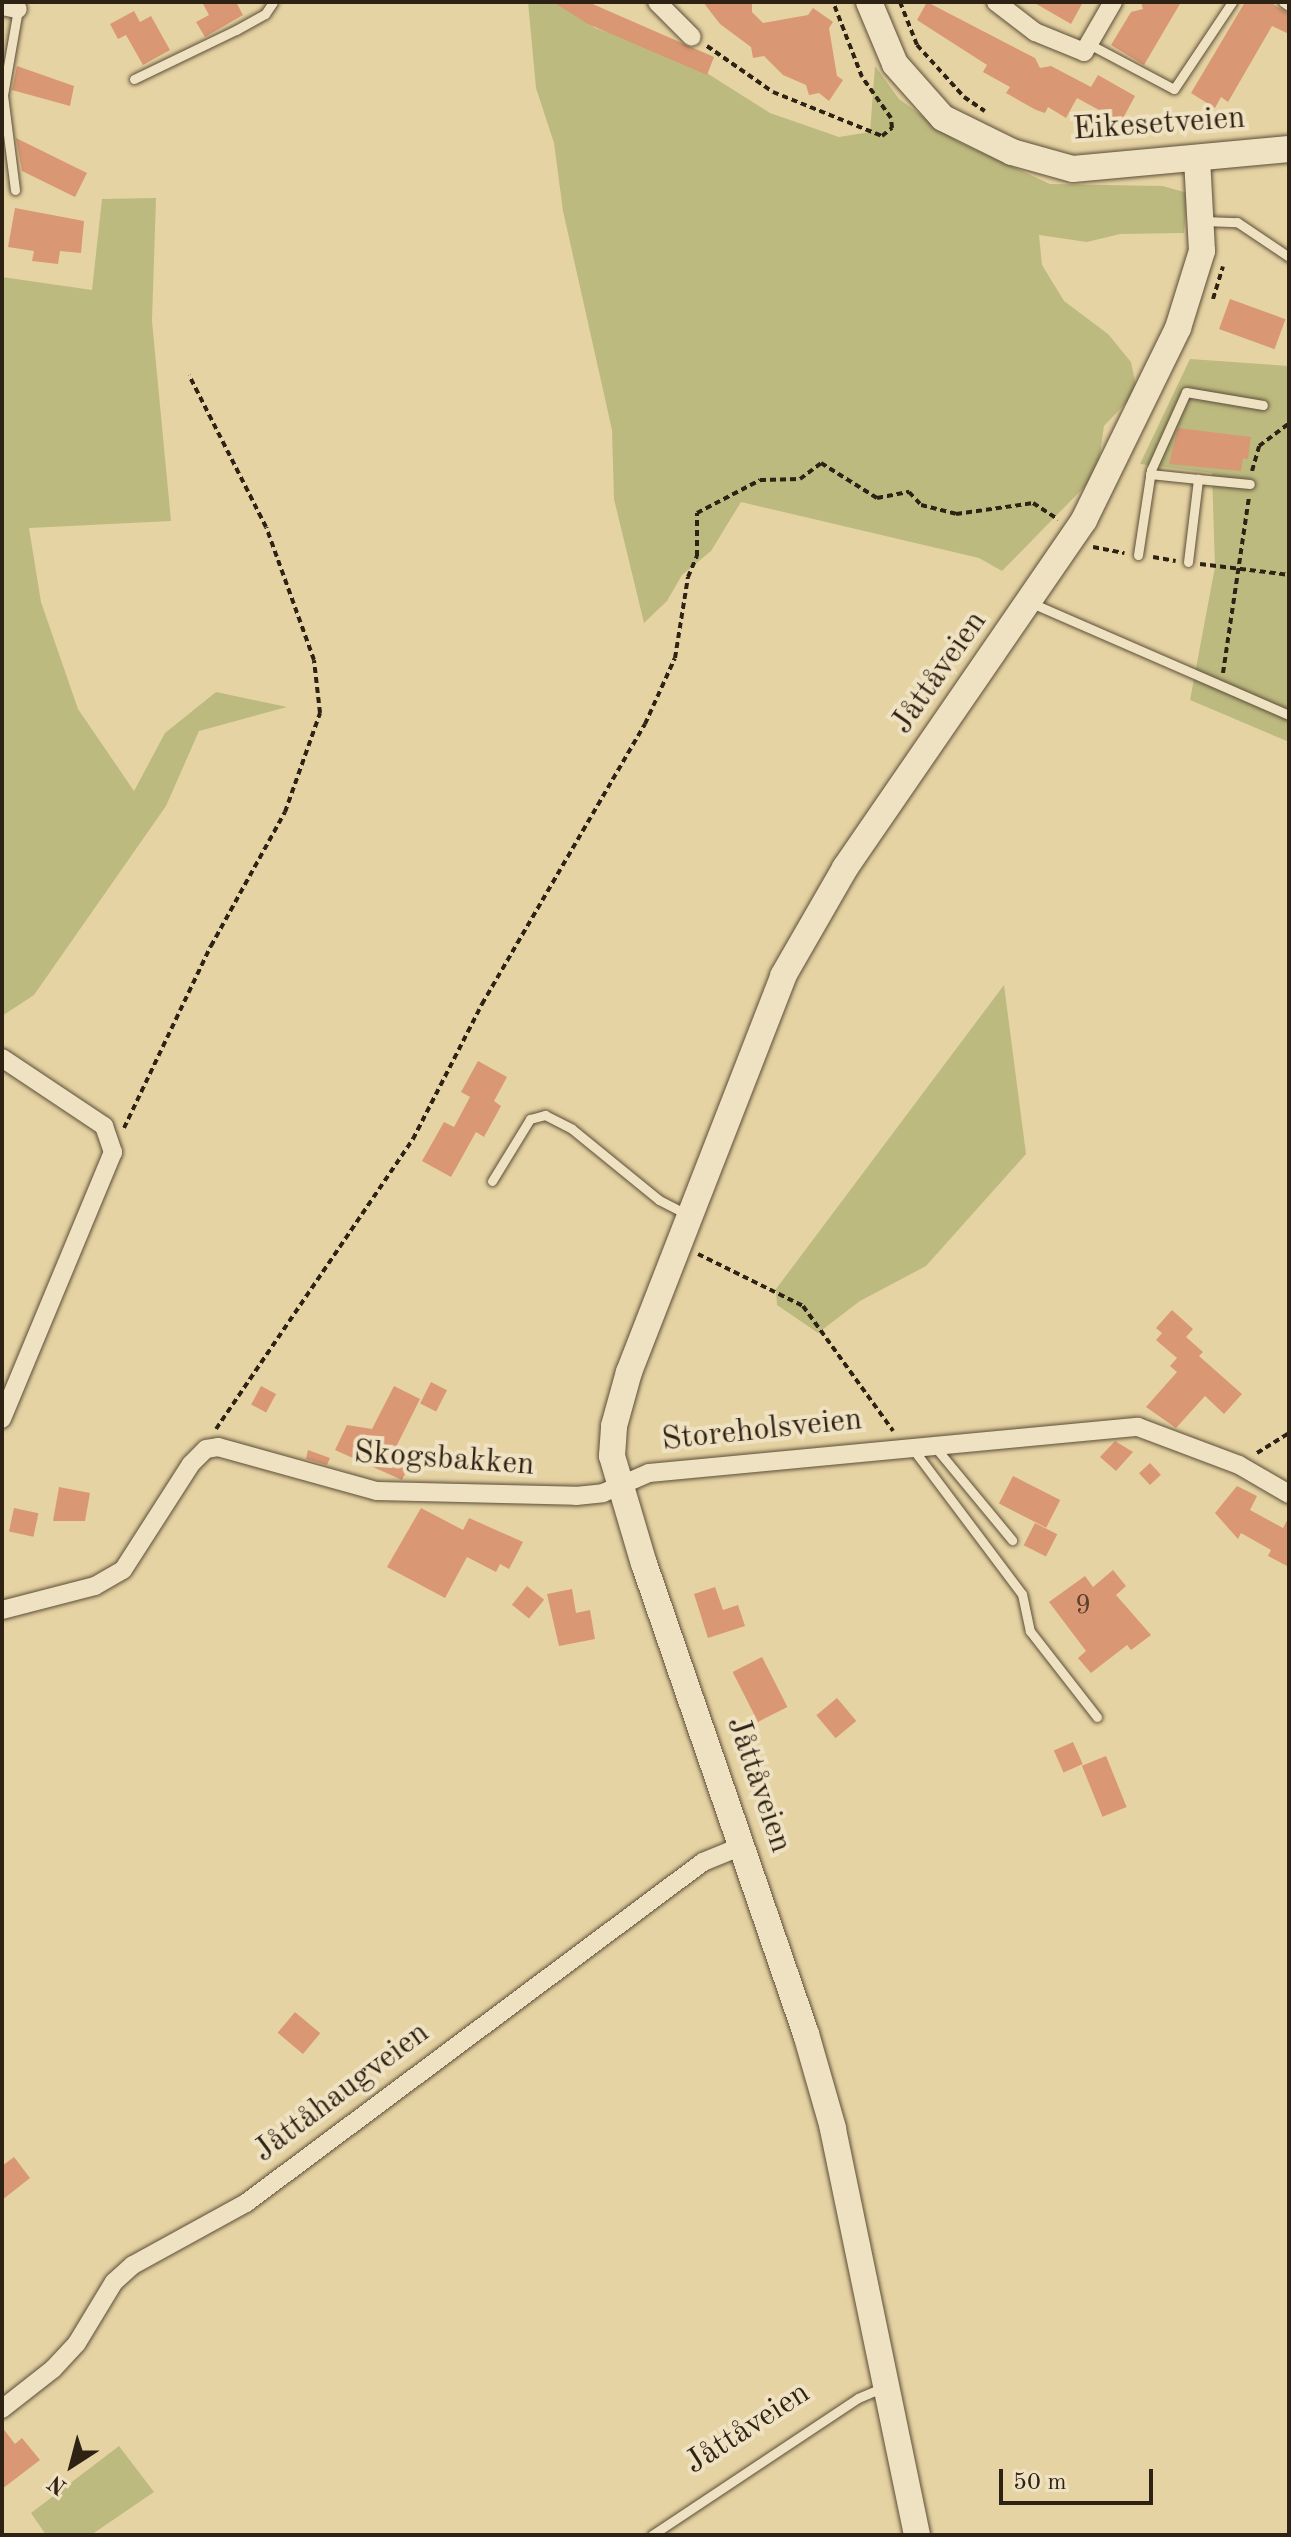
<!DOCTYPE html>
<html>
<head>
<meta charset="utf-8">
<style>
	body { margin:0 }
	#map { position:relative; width:1291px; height:2537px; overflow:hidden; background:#e6d3a3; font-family:"Old Standard TT",serif }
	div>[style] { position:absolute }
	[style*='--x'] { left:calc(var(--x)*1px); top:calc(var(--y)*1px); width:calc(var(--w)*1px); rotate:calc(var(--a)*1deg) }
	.green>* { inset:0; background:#bdba80 }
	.building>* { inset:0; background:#da9773; transform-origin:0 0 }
	.path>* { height:4px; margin-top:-2px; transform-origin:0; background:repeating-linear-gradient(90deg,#2e2215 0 6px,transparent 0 10px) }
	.roads { filter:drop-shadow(0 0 2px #5c4e38) drop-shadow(0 0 2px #5c4e38) }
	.service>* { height:9px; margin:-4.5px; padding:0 4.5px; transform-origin:4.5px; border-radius:4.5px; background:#efe2c3 }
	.minor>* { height:18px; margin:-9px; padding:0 9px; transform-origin:9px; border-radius:9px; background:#efe2c3 }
	.secondary>* { height:26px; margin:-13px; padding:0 13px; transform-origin:13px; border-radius:13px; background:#efe2c3 }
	span { translate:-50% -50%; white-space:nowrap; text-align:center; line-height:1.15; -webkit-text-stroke:8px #efe2c3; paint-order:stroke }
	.number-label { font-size:28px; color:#593f2c }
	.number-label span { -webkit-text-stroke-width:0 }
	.street-label { font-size:32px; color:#2e2215 }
	.frame { position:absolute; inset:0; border:4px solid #2e2215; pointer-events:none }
	.north { position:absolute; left:32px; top:2425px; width:80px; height:80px; -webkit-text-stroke:6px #efe2c3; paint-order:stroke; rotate:216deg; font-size:22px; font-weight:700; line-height:32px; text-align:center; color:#2e2215 }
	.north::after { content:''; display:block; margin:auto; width:28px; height:36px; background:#2e2215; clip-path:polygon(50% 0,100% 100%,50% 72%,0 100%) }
	.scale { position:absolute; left:999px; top:2469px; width:154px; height:36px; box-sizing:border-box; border:4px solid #2e2215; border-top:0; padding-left:10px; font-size:24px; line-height:28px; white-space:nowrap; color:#2e2215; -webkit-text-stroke:6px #efe2c3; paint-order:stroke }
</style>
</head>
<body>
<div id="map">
	<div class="green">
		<div style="clip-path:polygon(528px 2px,562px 2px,595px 28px,680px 56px,770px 113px,839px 137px,870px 132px,875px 66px,899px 99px,957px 141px,1050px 184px,1163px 186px,1187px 193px,1184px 233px,1120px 234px,1087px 242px,1039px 235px,1042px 265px,1064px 301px,1108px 334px,1131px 362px,1137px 391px,1104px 426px,1097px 474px,1002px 571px,979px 558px,741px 502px,711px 551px,682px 575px,667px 601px,644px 623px,614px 499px,612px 430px,563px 211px,554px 143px,536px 88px)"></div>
		<div style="clip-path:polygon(156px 198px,152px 321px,171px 521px,29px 528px,41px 602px,78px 709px,134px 791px,165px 733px,216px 692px,287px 707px,199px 731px,166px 806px,34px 995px,2px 1016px,2px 277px,92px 290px,102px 199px)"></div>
		<div style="clip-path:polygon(1190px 359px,1289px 366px,1289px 742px,1190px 700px,1215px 567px,1212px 473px,1140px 464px)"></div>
		<div style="clip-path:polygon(1004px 985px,1026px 1154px,926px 1266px,860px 1301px,818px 1333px,777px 1305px,776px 1289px)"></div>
		<div style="clip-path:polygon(119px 2446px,154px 2492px,91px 2535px,46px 2535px,31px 2513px)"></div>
	</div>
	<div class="building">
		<div style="clip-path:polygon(202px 2px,236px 2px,243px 15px,205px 37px,196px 22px,209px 15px)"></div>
		<div style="clip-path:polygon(553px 2px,588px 2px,714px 57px,707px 75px,588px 24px)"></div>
		<div style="clip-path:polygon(703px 2px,752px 2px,752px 12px,763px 23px,808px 15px,813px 8px,833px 22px,829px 28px,837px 76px,843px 80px,829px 101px,819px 93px,809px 95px,806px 85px,783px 75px,764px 56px,753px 58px,751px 47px,720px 24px)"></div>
		<div style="clip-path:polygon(927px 2px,1035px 58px,1040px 68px,1051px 66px,1091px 87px,1098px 75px,1135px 96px,1121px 122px,1077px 98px,1066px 118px,1048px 107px,1045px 113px,1036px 110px,1006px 93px,1010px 87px,983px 72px,987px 65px,917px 20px)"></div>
		<div style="clip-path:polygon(1033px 2px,1083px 2px,1071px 24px)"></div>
		<div style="clip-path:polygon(1141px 2px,1181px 2px,1144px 65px,1111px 45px,1131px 12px,1143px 9px)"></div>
		<div style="clip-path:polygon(1245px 2px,1273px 4px,1289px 14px,1289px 34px,1272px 26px,1228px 102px,1221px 97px,1215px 108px,1191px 93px)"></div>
		<div style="clip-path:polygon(134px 11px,140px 22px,151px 16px,170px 50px,143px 65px,126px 35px,118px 39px,110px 24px)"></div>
		<div style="clip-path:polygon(17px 66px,74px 86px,70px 106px,12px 90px)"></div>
		<div style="clip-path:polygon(16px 138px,87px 173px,75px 197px,22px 171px)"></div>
		<div style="clip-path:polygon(15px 208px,84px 221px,81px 253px,60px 251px,58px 264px,32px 261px,34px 251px,8px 247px)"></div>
		<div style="left:1230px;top:299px;width:59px;height:32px;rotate:20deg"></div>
		<div style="clip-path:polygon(1178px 428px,1251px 437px,1248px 459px,1243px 458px,1241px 471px,1169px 464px)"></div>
		<div style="clip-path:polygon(478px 1061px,507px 1077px,494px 1101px,501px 1106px,484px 1137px,476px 1132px,451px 1177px,422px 1161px,444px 1122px,454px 1127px,470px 1097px,461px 1092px)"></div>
		<div style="clip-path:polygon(1172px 1310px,1193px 1329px,1186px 1337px,1203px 1352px,1199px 1356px,1242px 1394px,1224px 1414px,1205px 1396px,1176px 1428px,1146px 1407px,1177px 1372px,1170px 1366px,1177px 1358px,1156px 1340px,1162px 1333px,1156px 1328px)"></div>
		<div style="left:431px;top:1382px;width:18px;height:24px;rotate:27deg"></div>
		<div style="left:261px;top:1386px;width:17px;height:21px;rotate:28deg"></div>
		<div style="clip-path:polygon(394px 1386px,420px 1399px,396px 1447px,414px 1455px,402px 1480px,335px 1450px,347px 1425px,372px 1429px)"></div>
		<div style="clip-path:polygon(1115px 1441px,1133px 1452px,1116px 1471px,1100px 1457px)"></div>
		<div style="clip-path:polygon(308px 1450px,330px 1458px,327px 1465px,306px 1459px)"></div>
		<div style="left:1150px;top:1463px;width:16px;height:15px;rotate:47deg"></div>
		<div style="left:1013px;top:1476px;width:53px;height:31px;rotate:27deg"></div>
		<div style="clip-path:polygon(1237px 1486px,1257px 1496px,1250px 1510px,1283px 1528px,1289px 1517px,1289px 1567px,1268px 1556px,1271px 1550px,1241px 1533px,1238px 1539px,1215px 1513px)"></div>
		<div style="clip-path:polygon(59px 1487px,90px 1493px,85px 1521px,53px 1521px)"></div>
		<div style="left:14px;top:1508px;width:25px;height:24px;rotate:12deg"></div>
		<div style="clip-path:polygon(421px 1508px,463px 1530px,469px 1518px,523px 1542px,509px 1569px,500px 1564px,496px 1572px,467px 1557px,445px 1598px,387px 1567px)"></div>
		<div style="left:1035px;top:1523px;width:25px;height:25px;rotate:27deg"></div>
		<div style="clip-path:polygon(1113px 1570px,1126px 1586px,1116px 1595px,1151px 1635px,1131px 1650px,1127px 1645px,1091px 1673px,1078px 1658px,1086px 1651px,1049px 1602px,1085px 1576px,1093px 1587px)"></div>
		<div style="left:527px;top:1586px;width:22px;height:24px;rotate:39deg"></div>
		<div style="clip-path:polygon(715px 1587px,723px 1610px,738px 1605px,745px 1626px,708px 1638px,694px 1594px)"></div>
		<div style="clip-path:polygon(572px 1589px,576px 1613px,590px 1610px,595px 1639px,559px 1646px,547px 1594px)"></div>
		<div style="left:762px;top:1657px;width:56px;height:33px;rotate:63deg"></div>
		<div style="left:837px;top:1698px;width:30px;height:27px;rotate:50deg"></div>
		<div style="left:1073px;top:1742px;width:24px;height:21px;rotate:66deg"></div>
		<div style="left:1106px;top:1756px;width:55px;height:26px;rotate:68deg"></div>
		<div style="left:295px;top:2012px;width:33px;height:27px;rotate:40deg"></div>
		<div style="clip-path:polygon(14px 2157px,30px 2178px,2px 2200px,2px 2166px)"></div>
		<div style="clip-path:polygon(2px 2427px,15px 2444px,22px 2438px,40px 2460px,2px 2489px)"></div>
	</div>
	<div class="path">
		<div style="--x:900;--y:2;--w:46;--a:68.4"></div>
		<div style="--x:917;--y:45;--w:70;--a:47.9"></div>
		<div style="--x:964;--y:97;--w:25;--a:34"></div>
		<div style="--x:707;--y:46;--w:80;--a:34.9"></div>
		<div style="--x:773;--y:92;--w:118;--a:22"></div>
		<div style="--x:882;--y:136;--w:13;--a:-39"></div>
		<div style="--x:892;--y:128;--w:10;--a:-96"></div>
		<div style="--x:891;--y:118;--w:50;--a:-125.3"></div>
		<div style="--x:862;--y:77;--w:80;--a:-111.1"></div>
		<div style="--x:1213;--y:299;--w:34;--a:-73"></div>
		<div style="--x:1252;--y:471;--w:26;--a:-74"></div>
		<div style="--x:1259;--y:446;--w:38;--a:-37"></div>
		<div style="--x:1093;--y:547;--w:32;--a:11"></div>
		<div style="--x:1153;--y:557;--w:23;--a:10"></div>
		<div style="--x:1200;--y:564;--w:90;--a:7"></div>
		<div style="--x:1223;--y:673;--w:179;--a:-81.6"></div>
		<div style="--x:124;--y:1128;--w:202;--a:-64.5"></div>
		<div style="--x:211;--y:946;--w:153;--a:-61.1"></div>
		<div style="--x:285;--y:812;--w:105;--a:-70.5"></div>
		<div style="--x:320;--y:713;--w:53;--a:-96.5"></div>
		<div style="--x:314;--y:660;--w:141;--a:-109.8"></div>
		<div style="--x:266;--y:527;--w:170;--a:-116.9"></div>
		<div style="--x:698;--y:1254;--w:117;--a:26.3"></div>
		<div style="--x:803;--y:1306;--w:154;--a:54.2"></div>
		<div style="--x:216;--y:1429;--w:351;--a:-55.8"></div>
		<div style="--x:413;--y:1139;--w:152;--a:-62.9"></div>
		<div style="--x:482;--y:1004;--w:324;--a:-59.8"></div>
		<div style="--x:645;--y:724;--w:72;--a:-65.6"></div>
		<div style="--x:675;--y:658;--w:82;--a:-80.9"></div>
		<div style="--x:688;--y:577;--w:23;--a:-67"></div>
		<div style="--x:697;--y:556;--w:43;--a:-90"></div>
		<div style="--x:697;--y:513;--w:71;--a:-27.6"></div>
		<div style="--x:760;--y:480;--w:40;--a:-1.4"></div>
		<div style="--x:800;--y:479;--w:26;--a:-37"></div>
		<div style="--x:821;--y:463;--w:66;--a:32"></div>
		<div style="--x:877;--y:498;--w:33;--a:-11"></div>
		<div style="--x:909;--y:492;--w:18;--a:47"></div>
		<div style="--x:921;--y:505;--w:36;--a:14"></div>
		<div style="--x:956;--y:514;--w:78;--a:-8.1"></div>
		<div style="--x:1033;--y:503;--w:30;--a:33"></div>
		<div style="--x:1257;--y:1453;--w:38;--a:-32"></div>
	</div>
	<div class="roads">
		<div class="service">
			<div style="--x:1283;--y:2;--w:7;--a:34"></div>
			<div style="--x:1089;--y:44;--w:96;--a:27.9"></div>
			<div style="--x:1174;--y:89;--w:105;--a:-56.3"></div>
			<div style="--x:134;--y:79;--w:113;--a:-25.7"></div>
			<div style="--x:236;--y:30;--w:33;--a:-29"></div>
			<div style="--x:265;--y:14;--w:14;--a:-56"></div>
			<div style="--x:15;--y:190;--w:96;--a:-97.2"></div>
			<div style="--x:3;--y:95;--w:87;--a:-80.1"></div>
			<div style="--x:1204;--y:221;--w:33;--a:2"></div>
			<div style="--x:1237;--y:222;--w:63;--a:33.9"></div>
			<div style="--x:1150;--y:474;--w:48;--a:5.9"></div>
			<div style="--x:1138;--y:555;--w:86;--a:-81.3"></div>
			<div style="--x:1151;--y:470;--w:85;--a:-65.8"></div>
			<div style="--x:1186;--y:392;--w:78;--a:9.6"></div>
			<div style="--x:1188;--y:562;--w:84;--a:-83.1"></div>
			<div style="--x:1198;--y:479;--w:52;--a:5.5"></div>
			<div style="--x:1029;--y:602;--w:283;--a:23.5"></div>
			<div style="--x:492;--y:1181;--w:73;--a:-58.5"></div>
			<div style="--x:530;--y:1119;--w:16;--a:-15"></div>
			<div style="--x:545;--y:1115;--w:30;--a:27"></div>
			<div style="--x:572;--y:1129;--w:112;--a:39.2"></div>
			<div style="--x:659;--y:1200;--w:34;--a:27"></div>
			<div style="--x:935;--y:1447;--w:121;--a:50.4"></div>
			<div style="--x:913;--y:1449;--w:181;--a:53.1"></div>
			<div style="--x:1022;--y:1594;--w:38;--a:78"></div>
			<div style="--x:1030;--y:1631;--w:109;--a:52.1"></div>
			<div style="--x:652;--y:2535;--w:247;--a:-33.6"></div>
			<div style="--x:858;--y:2398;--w:26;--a:-23"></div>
		</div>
		<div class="minor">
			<div style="--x:657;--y:2;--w:49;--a:45"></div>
			<div style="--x:996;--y:2;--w:49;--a:37.6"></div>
			<div style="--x:1035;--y:32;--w:53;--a:22.2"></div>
			<div style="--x:1084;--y:52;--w:58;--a:-59.9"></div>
			<div style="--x:2;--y:6;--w:16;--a:11"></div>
			<div style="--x:2;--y:1058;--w:123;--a:33.7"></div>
			<div style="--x:104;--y:1126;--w:28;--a:71"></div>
			<div style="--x:113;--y:1152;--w:289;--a:112.6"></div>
			<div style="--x:2;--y:1610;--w:96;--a:-14.5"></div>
			<div style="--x:95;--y:1586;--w:32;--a:-30"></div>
			<div style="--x:123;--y:1570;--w:126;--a:-57.3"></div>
			<div style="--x:191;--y:1464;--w:21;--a:-45"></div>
			<div style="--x:206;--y:1449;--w:12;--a:-9"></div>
			<div style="--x:218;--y:1447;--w:165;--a:15.5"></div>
			<div style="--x:377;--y:1491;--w:199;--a:1.4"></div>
			<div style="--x:576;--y:1496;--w:27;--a:-6"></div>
			<div style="--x:603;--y:1493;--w:50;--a:-23.5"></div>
			<div style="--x:649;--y:1473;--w:491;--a:-5.4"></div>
			<div style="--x:1138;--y:1427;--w:108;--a:20.6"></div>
			<div style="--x:1239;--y:1465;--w:58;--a:30.1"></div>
			<div style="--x:2;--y:2409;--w:65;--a:-38.1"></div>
			<div style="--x:53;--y:2369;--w:35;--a:-47"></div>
			<div style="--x:77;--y:2343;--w:71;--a:-58.8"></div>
			<div style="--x:114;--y:2282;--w:25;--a:-42"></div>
			<div style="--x:133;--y:2265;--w:129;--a:-28.8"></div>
			<div style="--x:246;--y:2203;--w:570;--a:-36.73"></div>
			<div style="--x:703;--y:1862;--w:42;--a:-22.3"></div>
		</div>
		<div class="secondary">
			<div style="--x:869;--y:2;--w:67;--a:67.2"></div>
			<div style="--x:895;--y:64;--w:72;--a:48.4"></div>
			<div style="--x:943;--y:118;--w:77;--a:26.2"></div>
			<div style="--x:1012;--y:152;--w:63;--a:15.6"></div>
			<div style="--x:1073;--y:169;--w:217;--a:-5.3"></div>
			<div style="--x:917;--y:2535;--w:416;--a:-101.7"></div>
			<div style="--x:833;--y:2128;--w:98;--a:-106"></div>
			<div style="--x:806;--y:2034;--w:497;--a:-109"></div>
			<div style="--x:644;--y:1564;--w:113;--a:-106.5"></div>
			<div style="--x:612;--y:1456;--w:30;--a:-86"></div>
			<div style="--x:614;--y:1426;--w:56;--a:-74.5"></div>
			<div style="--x:629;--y:1372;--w:425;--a:-68.7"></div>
			<div style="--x:783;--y:976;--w:125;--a:-60.1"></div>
			<div style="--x:845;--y:868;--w:422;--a:-55.5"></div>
			<div style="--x:1084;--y:520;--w:214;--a:-63.9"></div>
			<div style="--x:1178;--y:328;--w:81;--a:-72.7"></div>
			<div style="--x:1202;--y:251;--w:93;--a:-93.1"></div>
		</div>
	</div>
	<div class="number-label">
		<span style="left:1083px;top:1606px">9</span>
	</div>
	<div class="street-label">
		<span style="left:1159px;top:125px;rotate:-4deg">Eikesetveien</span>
		<span style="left:940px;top:673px;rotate:-55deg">Jåttåveien</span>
		<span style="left:762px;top:1431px;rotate:-6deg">Storeholsveien</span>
		<span style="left:444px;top:1460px;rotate:4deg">Skogsbakken</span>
		<span style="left:758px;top:1785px;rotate:71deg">Jåttåveien</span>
		<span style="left:342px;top:2093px;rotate:-37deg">Jåttåhaugveien</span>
		<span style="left:748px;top:2429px;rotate:-33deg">Jåttåveien</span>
	</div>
	<div class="frame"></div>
	<div class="north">N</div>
	<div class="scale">50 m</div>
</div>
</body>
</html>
